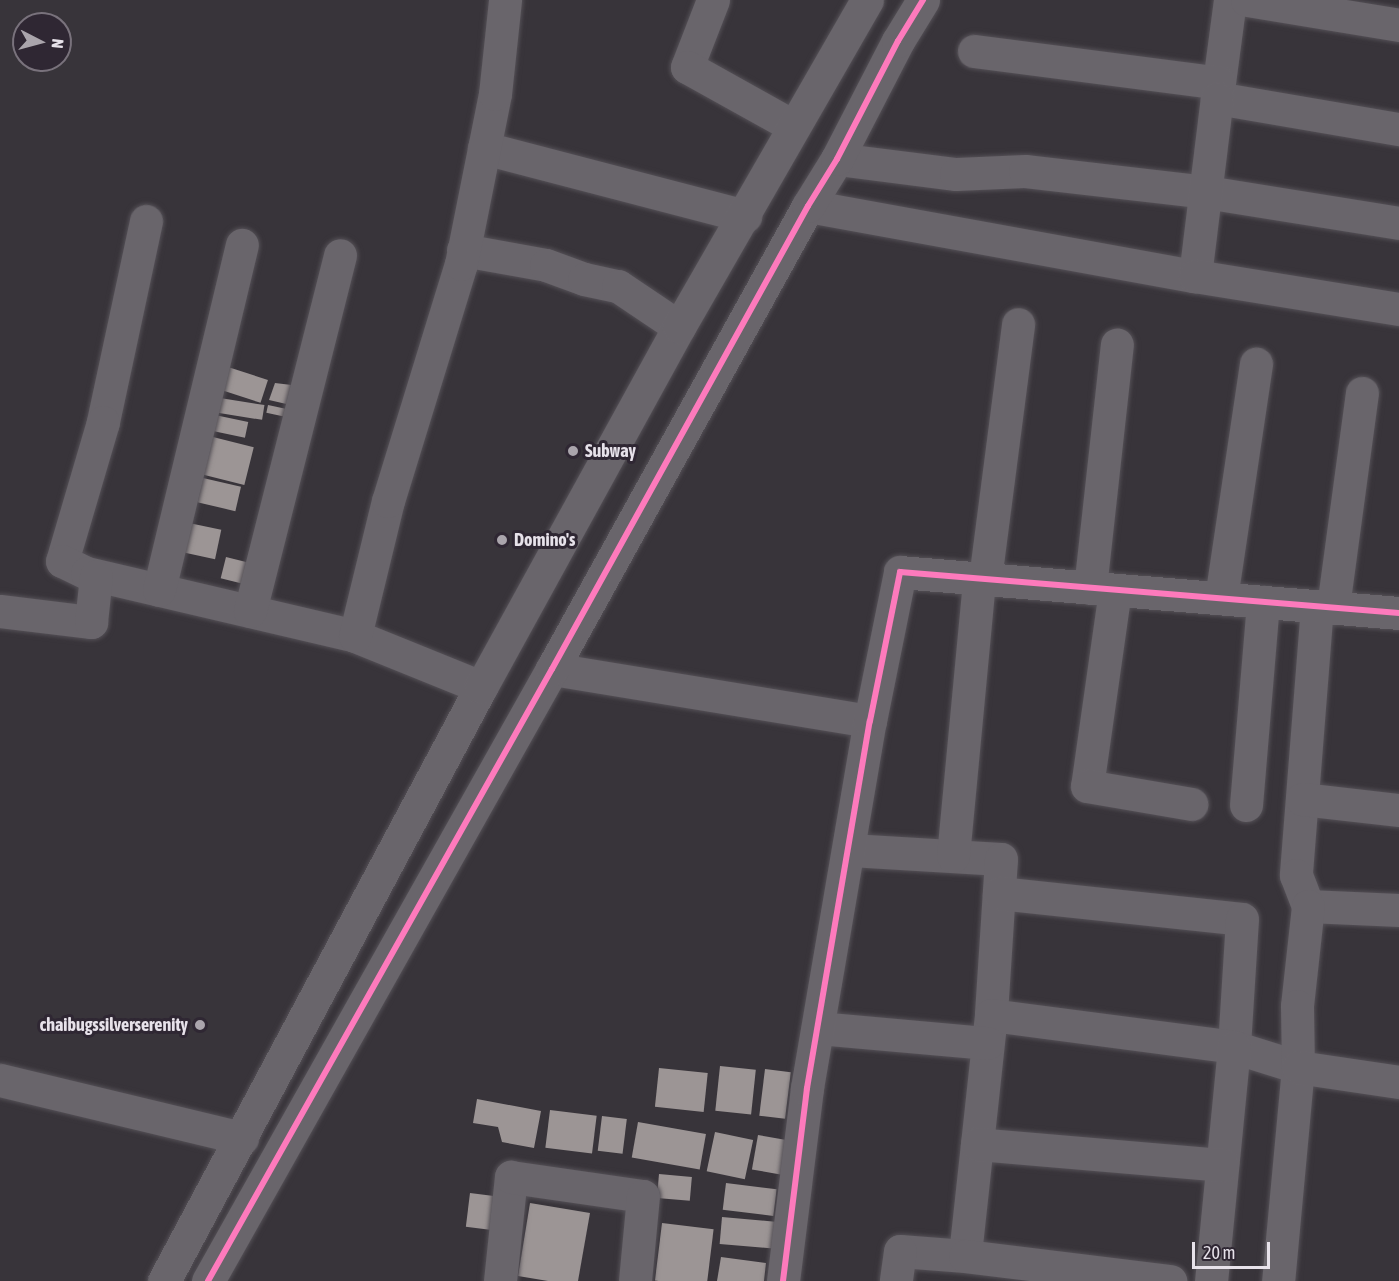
<!DOCTYPE html>
<html>
<head>
<meta charset="utf-8">
<style>
	body { margin:0 }
	#map { position:relative; width:1399px; height:1281px; overflow:hidden; background:#38343a; font-family:"Asap Condensed",sans-serif }
	div>[style] { position:absolute }
	[style*='--x'] { left:calc(var(--x)*1px); top:calc(var(--y)*1px); width:calc(var(--w)*1px); rotate:calc(var(--a)*1deg) }
	.building>* { inset:0; background:#9c9595; transform-origin:0 0 }
	.roads { filter:drop-shadow(0 0 2px #545056) drop-shadow(0 0 2px #545056) }
	.minor>* { height:33px; margin:-16.5px; padding:0 16.5px; transform-origin:16.5px; border-radius:16.5px; background:#69656b }
	.cycleway>* { height:6px; margin:-3px; padding:0 3px; transform-origin:3px; border-radius:3px; background:#fd7abc }
	.dots>* { width:16px; height:16px; translate:-50% -50%; box-sizing:border-box; border:3px solid #2f2733; border-radius:50% }
	span { translate:-50% -50%; white-space:nowrap; text-align:center; line-height:1.15; -webkit-text-stroke:6px #2f2733; paint-order:stroke }
	.poi-label { font-size:18px; color:#e7e2ea; font-weight:700 }
	.left { translate:0 -50%; text-align:left }
	.right { translate:-100% -50%; text-align:right }
	.north { position:absolute; left:12px; top:12px; width:60px; height:60px; box-sizing:border-box; background:#2f2733; border:2px solid #79727c; border-radius:50%; rotate:96deg; font-size:16px; font-weight:700; line-height:24px; text-align:center; color:#e7e2ea }
	.north::after { content:''; display:block; margin:auto; width:21px; height:27px; background:#aaa5ac; clip-path:polygon(50% 0,100% 100%,50% 72%,0 100%) }
	.scale { position:absolute; left:1192px; top:1242px; width:78px; height:27px; box-sizing:border-box; border:3px solid #e7e2ea; border-top:0; padding-left:8px; font-size:18px; line-height:21px; white-space:nowrap; color:#e7e2ea; -webkit-text-stroke:4px #2f2733; paint-order:stroke }
</style>
</head>
<body>
<div id="map">
	<div class="building">
		<div style="left:228px;top:367px;width:42px;height:24px;rotate:18deg"></div>
		<div style="clip-path:polygon(275px 383px,300px 386px,295px 406px,269px 400px)"></div>
		<div style="left:220px;top:398px;width:45px;height:15px;rotate:9deg"></div>
		<div style="left:268px;top:405px;width:25px;height:8px;rotate:12deg"></div>
		<div style="left:215px;top:415px;width:34px;height:16px;rotate:12deg"></div>
		<div style="left:213px;top:437px;width:42px;height:39px;rotate:14deg"></div>
		<div style="left:203px;top:478px;width:39px;height:25px;rotate:13deg"></div>
		<div style="left:189px;top:523px;width:33px;height:30px;rotate:12deg"></div>
		<div style="left:226px;top:557px;width:30px;height:22px;rotate:14deg"></div>
		<div style="left:720px;top:1066px;width:36px;height:45px;rotate:6deg"></div>
		<div style="left:659px;top:1068px;width:49px;height:39px;rotate:6deg"></div>
		<div style="left:765px;top:1069px;width:26px;height:47px;rotate:7deg"></div>
		<div style="clip-path:polygon(477px 1099px,541px 1111px,534px 1148px,502px 1142px,498px 1127px,473px 1123px)"></div>
		<div style="left:550px;top:1110px;width:47px;height:38px;rotate:7deg"></div>
		<div style="left:602px;top:1116px;width:25px;height:35px;rotate:7deg"></div>
		<div style="left:638px;top:1122px;width:69px;height:36px;rotate:10deg"></div>
		<div style="left:715px;top:1132px;width:39px;height:40px;rotate:12deg"></div>
		<div style="left:758px;top:1135px;width:36px;height:35px;rotate:10deg"></div>
		<div style="left:659px;top:1174px;width:33px;height:24px;rotate:5deg"></div>
		<div style="left:726px;top:1183px;width:51px;height:27px;rotate:7deg"></div>
		<div style="left:470px;top:1193px;width:32px;height:34px;rotate:7deg"></div>
		<div style="clip-path:polygon(530px 1203px,590px 1213px,578px 1281px,548px 1281px,518px 1276px)"></div>
		<div style="left:722px;top:1217px;width:56px;height:27px;rotate:5deg"></div>
		<div style="left:662px;top:1223px;width:52px;height:58px;rotate:7deg"></div>
		<div style="clip-path:polygon(721px 1257px,766px 1263px,764px 1281px,717px 1281px)"></div>
	</div>
	<div class="roads">
		<div class="minor">
			<div style="--x:713;--y:0;--w:72;--a:111.2"></div>
			<div style="--x:687;--y:67;--w:121;--a:29.1"></div>
			<div style="--x:1230;--y:0;--w:99;--a:97.6"></div>
			<div style="--x:1217;--y:98;--w:185;--a:9.7"></div>
			<div style="--x:1247;--y:0;--w:154;--a:9.3"></div>
			<div style="--x:974;--y:51;--w:247;--a:7.4"></div>
			<div style="--x:484;--y:148;--w:270;--a:14.6"></div>
			<div style="--x:837;--y:159;--w:120;--a:7.2"></div>
			<div style="--x:956;--y:174;--w:69;--a:-2.5"></div>
			<div style="--x:1025;--y:171;--w:182;--a:6.6"></div>
			<div style="--x:1206;--y:192;--w:195;--a:9.1"></div>
			<div style="--x:808;--y:206;--w:393;--a:10.3"></div>
			<div style="--x:1195;--y:276;--w:179;--a:-83"></div>
			<div style="--x:146;--y:221;--w:206;--a:102.1"></div>
			<div style="--x:103;--y:422;--w:145;--a:106.4"></div>
			<div style="--x:62;--y:561;--w:28;--a:26"></div>
			<div style="--x:87;--y:573;--w:275;--a:13.2"></div>
			<div style="--x:463;--y:250;--w:84;--a:10.2"></div>
			<div style="--x:546;--y:265;--w:40;--a:20.2"></div>
			<div style="--x:584;--y:279;--w:35;--a:12"></div>
			<div style="--x:618;--y:286;--w:73;--a:33.9"></div>
			<div style="--x:1195;--y:276;--w:207;--a:9.2"></div>
			<div style="--x:985;--y:579;--w:257;--a:-82.6"></div>
			<div style="--x:1090;--y:588;--w:245;--a:-83.7"></div>
			<div style="--x:159;--y:590;--w:355;--a:-76.5"></div>
			<div style="--x:1115;--y:590;--w:198;--a:98.1"></div>
			<div style="--x:1087;--y:786;--w:106;--a:9.8"></div>
			<div style="--x:1221;--y:598;--w:237;--a:-81.5"></div>
			<div style="--x:1317;--y:606;--w:270;--a:94.5"></div>
			<div style="--x:1296;--y:875;--w:33;--a:69"></div>
			<div style="--x:1308;--y:906;--w:91;--a:2.5"></div>
			<div style="--x:1333;--y:607;--w:216;--a:-82.3"></div>
			<div style="--x:0;--y:611;--w:92;--a:6.9"></div>
			<div style="--x:91;--y:622;--w:46;--a:-83.8"></div>
			<div style="--x:250;--y:611;--w:367;--a:-75.8"></div>
			<div style="--x:552;--y:669;--w:322;--a:9.3"></div>
			<div style="--x:481;--y:687;--w:136;--a:-158"></div>
			<div style="--x:355;--y:636;--w:139;--a:-76.3"></div>
			<div style="--x:388;--y:501;--w:248;--a:-72.9"></div>
			<div style="--x:461;--y:264;--w:173;--a:-78.7"></div>
			<div style="--x:495;--y:94;--w:95;--a:-83.9"></div>
			<div style="--x:1302;--y:799;--w:98;--a:6.5"></div>
			<div style="--x:1246;--y:805;--w:204;--a:-85.2"></div>
			<div style="--x:850;--y:850;--w:151;--a:3.4"></div>
			<div style="--x:1001;--y:859;--w:156;--a:93.7"></div>
			<div style="--x:991;--y:1015;--w:242;--a:96.2"></div>
			<div style="--x:965;--y:1256;--w:65;--a:-175.6"></div>
			<div style="--x:900;--y:1251;--w:30;--a:98"></div>
			<div style="--x:953;--y:856;--w:278;--a:-84.6"></div>
			<div style="--x:999;--y:893;--w:244;--a:6.1"></div>
			<div style="--x:1242;--y:919;--w:128;--a:93.6"></div>
			<div style="--x:1234;--y:1047;--w:67;--a:17.4"></div>
			<div style="--x:1298;--y:1067;--w:215;--a:95.3"></div>
			<div style="--x:1308;--y:906;--w:101;--a:96.3"></div>
			<div style="--x:1297;--y:1006;--w:61;--a:89.1"></div>
			<div style="--x:1298;--y:1067;--w:102;--a:8.4"></div>
			<div style="--x:991;--y:1015;--w:245;--a:7.5"></div>
			<div style="--x:1234;--y:1047;--w:235;--a:95.6"></div>
			<div style="--x:818;--y:1028;--w:170;--a:5.1"></div>
			<div style="--x:0;--y:1080;--w:249;--a:13.5"></div>
			<div style="--x:977;--y:1144;--w:246;--a:4.9"></div>
			<div style="--x:965;--y:1256;--w:207;--a:7"></div>
			<div style="--x:164;--y:1281;--w:673;--a:-61.91"></div>
			<div style="--x:481;--y:687;--w:411;--a:-61.2"></div>
			<div style="--x:679;--y:327;--w:377;--a:-60.1"></div>
			<div style="--x:208;--y:1281;--w:702;--a:-60.66"></div>
			<div style="--x:552;--y:669;--w:529;--a:-61.06"></div>
			<div style="--x:808;--y:206;--w:55;--a:-58.3"></div>
			<div style="--x:837;--y:159;--w:133;--a:-62.7"></div>
			<div style="--x:898;--y:41;--w:48;--a:-58.6"></div>
			<div style="--x:500;--y:1281;--w:105;--a:-84"></div>
			<div style="--x:511;--y:1177;--w:133;--a:8.2"></div>
			<div style="--x:643;--y:1196;--w:85;--a:95.4"></div>
			<div style="--x:783;--y:1281;--w:194;--a:-82.9"></div>
			<div style="--x:807;--y:1088;--w:372;--a:-80.3"></div>
			<div style="--x:870;--y:721;--w:152;--a:-78.6"></div>
			<div style="--x:900;--y:572;--w:501;--a:4.7"></div>
		</div>
	</div>
	<div class="cycleway">
		<div style="--x:208;--y:1281;--w:702;--a:-60.66"></div>
		<div style="--x:552;--y:669;--w:529;--a:-61.06"></div>
		<div style="--x:808;--y:206;--w:55;--a:-58.3"></div>
		<div style="--x:837;--y:159;--w:133;--a:-62.7"></div>
		<div style="--x:898;--y:41;--w:48;--a:-58.6"></div>
		<div style="--x:783;--y:1281;--w:194;--a:-82.9"></div>
		<div style="--x:807;--y:1088;--w:372;--a:-80.3"></div>
		<div style="--x:870;--y:721;--w:152;--a:-78.6"></div>
		<div style="--x:900;--y:572;--w:501;--a:4.7"></div>
	</div>
	<div class="dots">
		<div style="left:573px;top:451px;background:#aaa5ac"></div>
		<div style="left:502px;top:540px;background:#aaa5ac"></div>
		<div style="left:200px;top:1025px;background:#aaa5ac"></div>
	</div>
	<div class="poi-label">
		<span class="left" style="left:585px;top:451px">Subway</span>
		<span class="left" style="left:514px;top:540px">Domino's</span>
		<span class="right" style="left:188px;top:1025px">chaibugssilverserenity</span>
	</div>
	<div class="north">N</div>
	<div class="scale">20 m</div>
</div>
</body>
</html>
